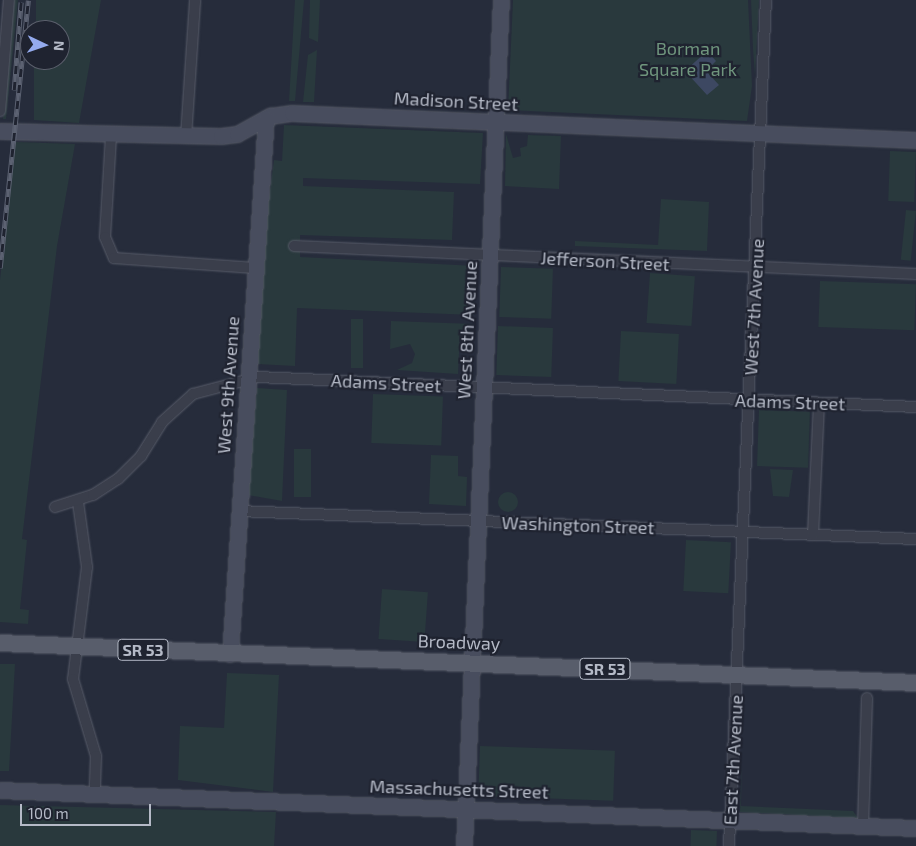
<!DOCTYPE html>
<html>
<head>
<meta charset="utf-8">
<style>
	body { margin:0 }
	#map { position:relative; width:916px; height:846px; overflow:hidden; background:#262c3b; font-family:"Exo 2",sans-serif }
	div>[style] { position:absolute }
	[style*='--x'] { left:calc(var(--x)*1px); top:calc(var(--y)*1px); width:calc(var(--w)*1px); rotate:calc(var(--a)*1deg) }
	.green>* { inset:0; background:#29393d; transform-origin:0 0 }
	.round { border-radius:50% }
	.water>* { inset:0; background:#3d4862 }
	.roads { filter:drop-shadow(0 0 1px #585c69) drop-shadow(0 0 1px #585c69) }
	.street>* { height:10px; margin:-5px; padding:0 5px; transform-origin:5px; border-radius:5px; background:#3a3e4b }
	.secondary>* { height:15px; margin:-7.5px; padding:0 7.5px; transform-origin:7.5px; border-radius:7.5px; background:#484d5e }
	.primary>* { height:16px; margin:-8px; padding:0 8px; transform-origin:8px; border-radius:8px; background:#585d6b }
	.rail>* { height:4.5px; margin-top:-2.25px; transform-origin:0; background:repeating-linear-gradient(90deg,#1f2330 0 8px,#5c6272 0 16px); box-sizing:border-box; border-block:1px solid #5c6272 }
	span { translate:-50% -50%; white-space:nowrap; text-align:center; line-height:1.15; -webkit-text-stroke:4.5px #1f2330; paint-order:stroke }
	.shield-label span { padding:1px 4px; background:#1f2330; border:1px solid; border-radius:4px; -webkit-text-stroke-width:0 }
	.shield-label { font-size:16px; color:#b5bac7; font-weight:700 }
	.park-label { font-size:18px; color:#6f957d }
	.street-label { font-size:18px; color:#b5bac7 }
	.north { position:absolute; left:20px; top:20px; width:50px; height:50px; box-sizing:border-box; background:#1f2330; border:1px solid #5b5f6c; border-radius:50%; rotate:93deg; font-size:14px; font-weight:700; line-height:20px; text-align:center; color:#b5bac7 }
	.north::after { content:''; display:block; margin:auto; width:18px; height:22px; background:#94aaed; clip-path:polygon(50% 0,100% 100%,50% 72%,0 100%) }
	.scale { position:absolute; left:20px; top:804px; width:131px; height:22px; box-sizing:border-box; border:2px solid #b5bac7; border-top:0; padding-left:6px; font-size:15px; line-height:18px; white-space:nowrap; color:#b5bac7; -webkit-text-stroke:4px #1f2330; paint-order:stroke }
</style>
</head>
<body>
<div id="map">
	<div class="green">
		<div style="clip-path:polygon(12px 0,18px 0,6px 119px,3px 119px)"></div>
		<div style="clip-path:polygon(36px 0,101px 0,79px 123px,34px 120px,34px 60px,60px 60px,60px 30px,36px 30px)"></div>
		<div style="clip-path:polygon(295px 0,304px 0,295px 101px,289px 101px)"></div>
		<div style="clip-path:polygon(310px 0,320px 0,318px 42px,309px 38px)"></div>
		<div style="clip-path:polygon(513px 0,748px 0,752px 86px,747px 121px,508px 110px)"></div>
		<div style="clip-path:polygon(751px 0,759px 0,755px 76px,753px 49px)"></div>
		<div style="clip-path:polygon(317px 50px,314px 102px,303px 102px,308px 55px)"></div>
		<div style="clip-path:polygon(284px 125px,483px 133px,480px 184px,303px 178px,303px 186px,454px 192px,452px 240px,300px 235px,300px 257px,476px 266px,474px 315px,297px 308px,295px 366px,257px 364px,268px 205px,274px 160px,282px 161px)"></div>
		<div style="clip-path:polygon(506px 134px,513px 158px,521px 156px,520px 148px,527px 146px,528px 135px,561px 136px,559px 189px,505px 186px)"></div>
		<div style="clip-path:polygon(15px 142px,75px 144px,57px 246px,22px 539px,27px 540px,20px 609px,29px 610px,28px 624px,0 622px,0 280px)"></div>
		<div style="left:890px;top:151px;width:26px;height:50px;rotate:2deg"></div>
		<div style="clip-path:polygon(661px 199px,709px 202px,707px 251px,575px 246px,575px 241px,658px 245px)"></div>
		<div style="left:906px;top:210px;width:10px;height:50px;rotate:6deg"></div>
		<div style="left:501px;top:267px;width:52px;height:50px;rotate:2deg"></div>
		<div style="left:650px;top:273px;width:45px;height:50px;rotate:4deg"></div>
		<div style="left:820px;top:281px;width:96px;height:46px;rotate:2deg"></div>
		<div style="left:351px;top:319px;width:12px;height:49px"></div>
		<div style="clip-path:polygon(391px 321px,474px 324px,474px 332px,460px 332px,458px 374px,397px 370px,412px 363px,415px 354px,410px 344px,390px 349px)"></div>
		<div style="left:498px;top:326px;width:55px;height:49px;rotate:2deg"></div>
		<div style="left:621px;top:331px;width:58px;height:50px;rotate:3deg"></div>
		<div style="clip-path:polygon(257px 388px,287px 390px,282px 501px,248px 495px)"></div>
		<div style="left:373px;top:394px;width:70px;height:49px;rotate:2deg"></div>
		<div style="left:759px;top:410px;width:51px;height:56px;rotate:2deg"></div>
		<div style="left:294px;top:449px;width:17px;height:48px"></div>
		<div style="clip-path:polygon(431px 455px,458px 456px,458px 476px,467px 477px,466px 506px,429px 504px)"></div>
		<div style="clip-path:polygon(770px 469px,793px 470px,789px 497px,773px 496px)"></div>
		<div class="round" style="left:498px;top:492px;width:20px;height:20px"></div>
		<div style="left:686px;top:540px;width:45px;height:51px;rotate:3deg"></div>
		<div style="left:382px;top:589px;width:46px;height:50px;rotate:4deg"></div>
		<div style="clip-path:polygon(0 664px,15px 664px,9px 771px,0 771px)"></div>
		<div style="clip-path:polygon(227px 673px,279px 675px,273px 792px,178px 780px,180px 726px,224px 728px)"></div>
		<div style="left:480px;top:746px;width:135px;height:50px;rotate:2deg"></div>
		<div style="clip-path:polygon(742px 756px,741px 806px,853px 811px,858px 818px,740px 812px)"></div>
		<div style="clip-path:polygon(0 805px,276px 812px,274px 846px,0 846px)"></div>
		<div style="left:691px;top:830px;width:26px;height:16px;rotate:2deg"></div>
	</div>
	<div class="water">
		<div style="clip-path:polygon(707px 51px,716px 61px,706px 71px,719px 85px,707px 95px,685px 71px)"></div>
	</div>
	<div class="roads">
		<div class="street">
			<div style="--x:0;--y:111;--w:111;--a:-85.4"></div>
			<div style="--x:111;--y:136;--w:101;--a:93.4"></div>
			<div style="--x:105;--y:237;--w:23;--a:67"></div>
			<div style="--x:114;--y:258;--w:141;--a:4.1"></div>
			<div style="--x:186;--y:137;--w:137;--a:-86.2"></div>
			<div style="--x:294;--y:246;--w:623;--a:2.58"></div>
			<div style="--x:78;--y:502;--w:66;--a:82.1"></div>
			<div style="--x:87;--y:567;--w:113;--a:97.1"></div>
			<div style="--x:73;--y:679;--w:80;--a:73.4"></div>
			<div style="--x:96;--y:756;--w:38;--a:92"></div>
			<div style="--x:55;--y:507;--w:40;--a:-18"></div>
			<div style="--x:93;--y:495;--w:30;--a:-33"></div>
			<div style="--x:118;--y:479;--w:33;--a:-45"></div>
			<div style="--x:141;--y:456;--w:40;--a:-58"></div>
			<div style="--x:162;--y:422;--w:42;--a:-42.1"></div>
			<div style="--x:193;--y:394;--w:67;--a:-14.7"></div>
			<div style="--x:258;--y:377;--w:659;--a:2.61"></div>
			<div style="--x:239;--y:511;--w:678;--a:2.37"></div>
			<div style="--x:813;--y:535;--w:131;--a:-87.4"></div>
			<div style="--x:863;--y:826;--w:128;--a:-88.2"></div>
			<div style="--x:729;--y:846;--w:847;--a:-87.5"></div>
		</div>
		<div class="secondary">
			<div style="--x:0;--y:131;--w:221;--a:1.3"></div>
			<div style="--x:221;--y:136;--w:16;--a:-7"></div>
			<div style="--x:237;--y:134;--w:38;--a:-29"></div>
			<div style="--x:270;--y:116;--w:22;--a:-8"></div>
			<div style="--x:292;--y:113;--w:625;--a:2.48"></div>
			<div style="--x:230;--y:654;--w:537;--a:-86.16"></div>
			<div style="--x:0;--y:790;--w:917;--a:2.38"></div>
			<div style="--x:464;--y:846;--w:847;--a:-87.5"></div>
		</div>
		<div class="primary">
			<div style="--x:0;--y:643;--w:917;--a:2.5"></div>
		</div>
	</div>
	<div class="rail">
		<div style="--x:14;--y:90;--w:88;--a:-85.5"></div>
		<div style="--x:0;--y:268;--w:269;--a:-84"></div>
	</div>
	<div class="shield-label">
		<span style="left:143px;top:650px">SR 53</span>
		<span style="left:605px;top:669px">SR 53</span>
	</div>
	<div class="park-label">
		<span style="left:688px;top:59px">Borman<br>Square Park</span>
	</div>
	<div class="street-label">
		<span style="left:456px;top:101px;rotate:3deg">Madison Street</span>
		<span style="left:605px;top:261px;rotate:3deg">Jefferson Street</span>
		<span style="left:754px;top:307px;rotate:-87deg">West 7th Avenue</span>
		<span style="left:467px;top:330px;rotate:-87deg">West 8th Avenue</span>
		<span style="left:386px;top:383px;rotate:3deg">Adams Street</span>
		<span style="left:228px;top:385px;rotate:-86deg">West 9th Avenue</span>
		<span style="left:790px;top:402px;rotate:2deg">Adams Street</span>
		<span style="left:578px;top:525px;rotate:2deg">Washington Street</span>
		<span style="left:459px;top:642px;rotate:2deg">Broadway</span>
		<span style="left:733px;top:760px;rotate:-87deg">East 7th Avenue</span>
		<span style="left:459px;top:789px;rotate:2deg">Massachusetts Street</span>
	</div>
	<div class="north">N</div>
	<div class="scale">100 m</div>
</div>
</body>
</html>
